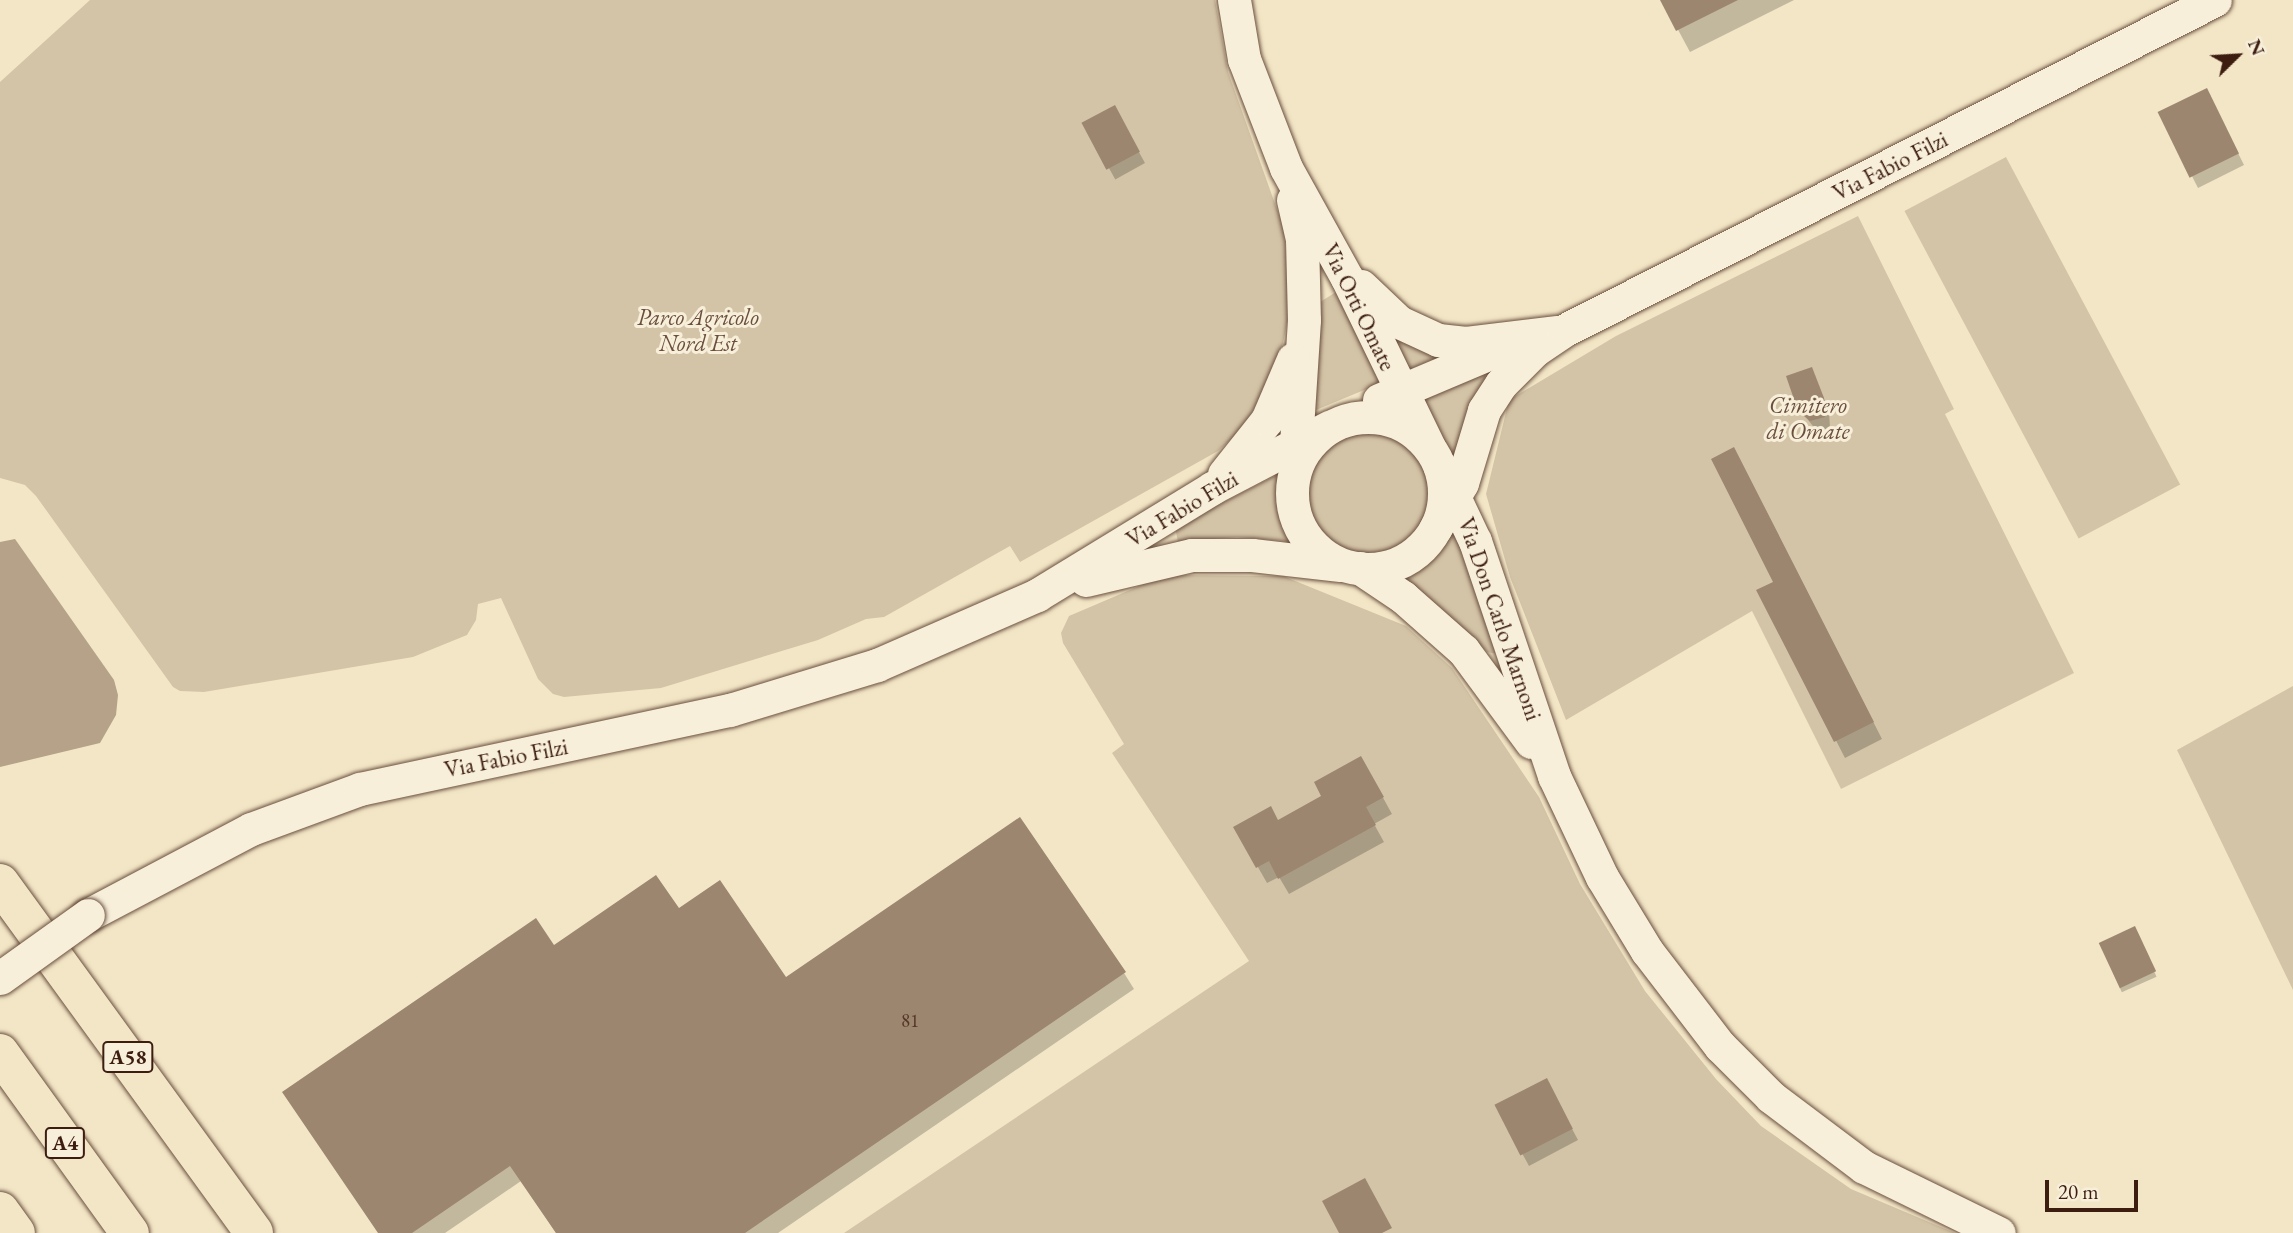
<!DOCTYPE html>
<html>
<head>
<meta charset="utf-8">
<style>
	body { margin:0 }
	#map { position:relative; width:2293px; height:1233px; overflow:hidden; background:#f3e6c6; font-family:"EB Garamond",serif }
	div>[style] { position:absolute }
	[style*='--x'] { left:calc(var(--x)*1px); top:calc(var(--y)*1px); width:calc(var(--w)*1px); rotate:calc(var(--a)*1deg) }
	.green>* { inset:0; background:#d4c4a7; transform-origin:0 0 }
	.round { border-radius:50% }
	.water>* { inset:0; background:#b5a288 }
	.shadow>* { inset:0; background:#0003; transform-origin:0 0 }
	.building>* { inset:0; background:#9c866f; transform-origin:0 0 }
	.roads { filter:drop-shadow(0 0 2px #6a4f3e) drop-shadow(0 0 2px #6a4f3e) }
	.minor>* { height:33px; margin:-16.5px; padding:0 16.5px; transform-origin:16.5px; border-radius:16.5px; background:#f7efda }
	.minor>.ring { margin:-16.5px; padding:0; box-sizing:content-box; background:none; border:33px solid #f7efda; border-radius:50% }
	.highway>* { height:38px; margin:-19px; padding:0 19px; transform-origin:19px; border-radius:19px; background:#f3e6c6 }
	.bridges { filter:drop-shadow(0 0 2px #6a4f3e) drop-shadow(0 0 2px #6a4f3e) }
	.minor-bridge>* { height:33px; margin:-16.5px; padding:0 16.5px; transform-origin:16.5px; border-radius:16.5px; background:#f7efda }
	span { translate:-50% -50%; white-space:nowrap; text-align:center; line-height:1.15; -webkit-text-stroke:6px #f7efda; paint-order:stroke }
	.number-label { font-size:19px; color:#553728 }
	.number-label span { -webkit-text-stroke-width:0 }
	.shield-label span { padding:2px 5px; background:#f7efda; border:2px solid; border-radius:5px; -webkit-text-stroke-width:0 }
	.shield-label { font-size:21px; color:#3d1d10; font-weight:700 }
	.street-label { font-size:23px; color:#3d1d10 }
	.park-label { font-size:23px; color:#6a4f3d; font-style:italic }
	.north { position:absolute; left:2202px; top:21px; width:70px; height:70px; -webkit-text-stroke:5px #f7efda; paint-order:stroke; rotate:66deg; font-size:19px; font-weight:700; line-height:28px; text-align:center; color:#3d1d10 }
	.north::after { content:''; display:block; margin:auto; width:24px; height:32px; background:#3d1d10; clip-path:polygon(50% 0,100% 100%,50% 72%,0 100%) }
	.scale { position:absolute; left:2045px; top:1180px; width:93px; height:32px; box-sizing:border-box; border:4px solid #3d1d10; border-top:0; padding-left:9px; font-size:21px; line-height:24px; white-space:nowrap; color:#3d1d10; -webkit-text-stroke:5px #f7efda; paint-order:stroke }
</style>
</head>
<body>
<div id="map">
	<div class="green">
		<div style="clip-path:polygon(90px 0,1215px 0,1228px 72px,1284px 229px,1290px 308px,1283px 343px,1261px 397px,1242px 429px,1218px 451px,1020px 562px,1010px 546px,884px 617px,866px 619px,818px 640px,661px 688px,564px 697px,553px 694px,538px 679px,501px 598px,478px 604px,476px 620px,467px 635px,413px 657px,204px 692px,180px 691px,173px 687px,36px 496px,25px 485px,0 478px,0 82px)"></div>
		<div style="left:2006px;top:157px;width:371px;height:115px;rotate:62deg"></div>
		<div style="clip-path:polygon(1858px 216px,1954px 409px,1945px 414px,2074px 673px,1841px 789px,1752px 611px,1566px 720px,1510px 577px,1486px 494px,1509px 400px,1616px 336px)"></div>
		<div style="clip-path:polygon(1336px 292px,1381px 383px,1316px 410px,1309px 407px,1317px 304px)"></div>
		<div style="clip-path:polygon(1390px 331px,1435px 350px,1436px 358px,1401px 373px)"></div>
		<div style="clip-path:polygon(1483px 370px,1486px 379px,1458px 454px,1450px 455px,1414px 393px)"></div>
		<div class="round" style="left:1307px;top:432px;width:122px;height:122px"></div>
		<div style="clip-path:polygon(1283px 472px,1282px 507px,1296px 542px,1237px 537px,1178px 542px,1175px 527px)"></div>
		<div style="clip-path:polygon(1458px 522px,1497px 654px,1487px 652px,1404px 577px)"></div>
		<div style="clip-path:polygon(1165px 575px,1283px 576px,1406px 626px,1452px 668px,1539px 797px,1580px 884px,1645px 991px,1716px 1079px,1761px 1126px,1851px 1189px,1955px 1233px,844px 1233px,1249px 961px,1112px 753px,1124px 744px,1063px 643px,1061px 633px,1069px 616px)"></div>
		<div style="clip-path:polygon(2293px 686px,2293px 990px,2177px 750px)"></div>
	</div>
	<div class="water">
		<div style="clip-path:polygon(15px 539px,114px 680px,118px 695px,116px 715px,100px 743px,0 767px,0 542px)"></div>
	</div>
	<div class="shadow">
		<div style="clip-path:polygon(1662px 0,1794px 0,1690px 52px)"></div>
		<div style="clip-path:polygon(2212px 101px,2244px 165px,2198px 188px,2160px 113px)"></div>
		<div style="left:1114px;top:107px;width:64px;height:34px;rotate:61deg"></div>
		<div style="clip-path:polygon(1811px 369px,1829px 410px,1830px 428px,1817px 431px,1800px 410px)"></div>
		<div style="clip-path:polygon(1743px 466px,1882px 739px,1845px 758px,1759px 591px,1775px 582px)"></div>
		<div style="clip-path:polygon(1370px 774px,1392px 814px,1374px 824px,1384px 842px,1289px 894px,1279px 877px,1267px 883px,1235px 827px,1278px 822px)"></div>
		<div style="clip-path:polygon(678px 910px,785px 979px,1124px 973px,1134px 989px,778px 1233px,556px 1233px,521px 1181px,445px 1233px,378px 1233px,554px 947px)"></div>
		<div style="left:2137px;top:933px;width:48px;height:38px;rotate:66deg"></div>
		<div style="clip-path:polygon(1552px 1091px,1578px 1140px,1529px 1166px,1497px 1107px)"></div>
	</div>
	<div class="building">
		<div style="clip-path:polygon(1660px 0,1738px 0,1676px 31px)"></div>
		<div style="left:2207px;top:88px;width:73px;height:55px;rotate:64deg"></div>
		<div style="left:1115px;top:105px;width:53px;height:38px;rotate:62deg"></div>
		<div style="clip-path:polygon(1812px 367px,1824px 398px,1825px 417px,1810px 421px,1798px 411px,1786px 376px)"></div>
		<div style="clip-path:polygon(1734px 447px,1874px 722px,1834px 742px,1756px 590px,1773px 582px,1711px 459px)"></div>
		<div style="clip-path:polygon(1361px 756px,1384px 797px,1366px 807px,1376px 825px,1278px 879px,1269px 861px,1256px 868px,1233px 827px,1271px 806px,1278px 820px,1321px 796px,1314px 782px)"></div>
		<div style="clip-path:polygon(1020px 817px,1126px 972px,745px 1233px,556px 1233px,510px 1166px,412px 1233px,378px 1233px,282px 1092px,536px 918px,554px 945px,656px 875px,679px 908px,720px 880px,786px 977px)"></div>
		<div style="left:2135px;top:926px;width:50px;height:40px;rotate:65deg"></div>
		<div style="left:1547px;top:1078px;width:57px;height:59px;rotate:63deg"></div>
		<div style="clip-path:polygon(1365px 1178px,1392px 1228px,1382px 1233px,1339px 1233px,1322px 1201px)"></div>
	</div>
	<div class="roads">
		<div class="minor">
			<div style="--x:1234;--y:0;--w:60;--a:80.4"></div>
			<div style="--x:1244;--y:59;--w:117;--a:68.9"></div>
			<div style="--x:1286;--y:168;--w:126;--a:61"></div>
			<div style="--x:1347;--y:278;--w:188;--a:64.1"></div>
			<div style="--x:1293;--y:200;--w:40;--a:77"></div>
			<div style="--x:1302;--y:239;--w:81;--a:88.6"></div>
			<div style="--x:1304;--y:320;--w:140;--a:93.7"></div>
			<div style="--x:1361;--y:286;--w:52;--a:43.5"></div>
			<div style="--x:1399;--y:322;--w:43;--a:24.8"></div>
			<div style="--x:1438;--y:340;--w:28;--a:6"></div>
			<div style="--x:1466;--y:343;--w:92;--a:-6.9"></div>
			<div style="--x:1379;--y:400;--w:131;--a:-22.9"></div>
			<div class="ring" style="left:1292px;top:417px;width:119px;height:119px"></div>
			<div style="--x:1439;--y:465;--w:84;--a:64.7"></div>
			<div style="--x:1475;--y:541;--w:248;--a:71.4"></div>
			<div style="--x:1554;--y:776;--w:112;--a:64.6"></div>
			<div style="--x:1602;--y:877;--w:87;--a:58.7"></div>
			<div style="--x:1647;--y:951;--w:120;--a:52.5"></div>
			<div style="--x:1720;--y:1046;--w:72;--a:45"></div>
			<div style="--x:1771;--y:1097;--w:116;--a:37"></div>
			<div style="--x:1864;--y:1167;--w:150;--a:26.1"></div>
			<div style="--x:1224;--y:474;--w:69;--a:-51.5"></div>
			<div style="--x:1267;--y:420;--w:66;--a:-66.9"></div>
			<div style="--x:1435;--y:529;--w:53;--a:-59.6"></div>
			<div style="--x:1462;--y:483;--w:76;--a:-73.2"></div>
			<div style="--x:1484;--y:410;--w:31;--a:-57"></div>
			<div style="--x:1501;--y:384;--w:48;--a:-45"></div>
			<div style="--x:1535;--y:350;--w:34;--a:-34"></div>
			<div style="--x:1563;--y:331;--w:731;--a:-26.92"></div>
			<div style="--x:1360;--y:568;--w:52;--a:34"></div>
			<div style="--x:1403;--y:597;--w:81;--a:41.5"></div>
			<div style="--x:1464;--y:651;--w:113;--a:53.6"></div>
			<div style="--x:1086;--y:580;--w:109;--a:-13.3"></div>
			<div style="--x:1192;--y:555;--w:60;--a:0"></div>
			<div style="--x:1252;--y:555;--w:89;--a:6.5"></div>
			<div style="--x:88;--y:915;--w:184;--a:-27.8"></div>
			<div style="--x:251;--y:829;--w:116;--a:-20.2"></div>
			<div style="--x:360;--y:789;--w:378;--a:-12.1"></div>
			<div style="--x:730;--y:710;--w:154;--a:-17"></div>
			<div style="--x:877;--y:665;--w:175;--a:-23.6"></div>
			<div style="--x:1037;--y:595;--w:205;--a:-31.4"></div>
			<div style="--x:1212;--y:488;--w:132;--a:-27.5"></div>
		</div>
		<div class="highway">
			<div style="--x:0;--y:883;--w:432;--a:54"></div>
			<div style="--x:0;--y:1053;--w:222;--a:54.2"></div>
			<div style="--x:0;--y:1211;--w:27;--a:54"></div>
		</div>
	</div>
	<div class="bridges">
		<div class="minor-bridge">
			<div style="--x:0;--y:978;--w:108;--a:-35.6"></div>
		</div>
	</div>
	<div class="number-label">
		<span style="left:910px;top:1021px">81</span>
	</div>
	<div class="shield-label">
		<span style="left:128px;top:1057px">A58</span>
		<span style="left:65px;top:1143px">A4</span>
	</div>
	<div class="street-label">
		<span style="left:1890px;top:166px;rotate:-27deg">Via Fabio Filzi</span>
		<span style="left:1359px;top:307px;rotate:64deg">Via Orti Omate</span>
		<span style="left:1182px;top:509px;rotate:-31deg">Via Fabio Filzi</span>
		<span style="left:1500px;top:619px;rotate:71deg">Via Don Carlo Marnoni</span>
		<span style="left:506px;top:758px;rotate:-11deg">Via Fabio Filzi</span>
	</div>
	<div class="park-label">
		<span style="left:698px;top:330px">Parco Agricolo<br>Nord Est</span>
		<span style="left:1808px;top:418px">Cimitero<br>di Omate</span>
	</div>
	<div class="north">N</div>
	<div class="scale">20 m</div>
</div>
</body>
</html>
